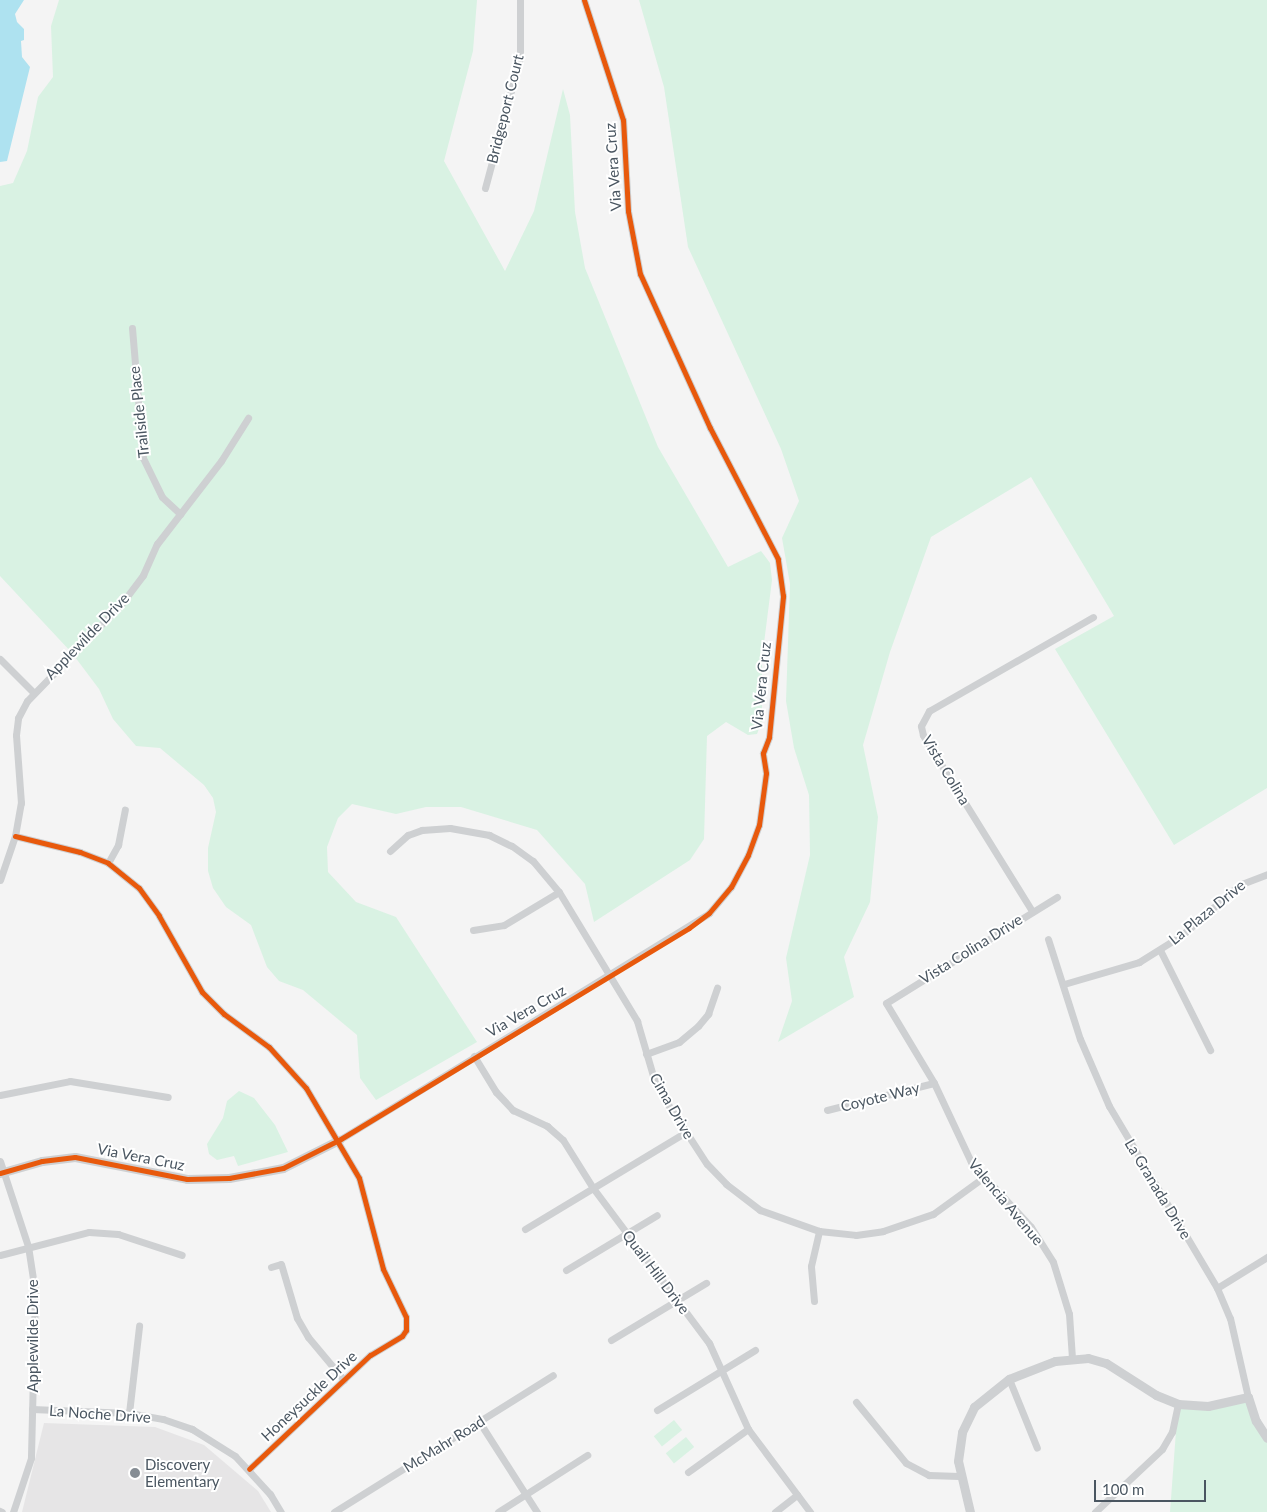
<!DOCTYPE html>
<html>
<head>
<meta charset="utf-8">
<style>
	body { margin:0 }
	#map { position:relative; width:1267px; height:1512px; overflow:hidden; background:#f4f4f4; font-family:Lato,sans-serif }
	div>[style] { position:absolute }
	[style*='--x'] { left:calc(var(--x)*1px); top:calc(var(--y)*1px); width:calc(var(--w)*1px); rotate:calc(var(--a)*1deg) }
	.education>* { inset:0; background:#e6e5e6 }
	.green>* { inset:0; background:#d9f2e3; transform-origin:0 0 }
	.water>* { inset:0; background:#aee2f0 }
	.minor>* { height:7px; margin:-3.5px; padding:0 3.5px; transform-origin:3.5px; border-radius:3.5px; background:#ced0d2 }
	.tertiary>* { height:9px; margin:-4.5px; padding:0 4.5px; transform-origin:4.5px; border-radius:4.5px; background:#ced0d2 }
	.cycleway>* { height:5px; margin:-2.5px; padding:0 2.5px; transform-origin:2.5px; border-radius:2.5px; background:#e8590c }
	.dots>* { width:14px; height:14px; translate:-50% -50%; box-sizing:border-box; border:2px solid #fff; border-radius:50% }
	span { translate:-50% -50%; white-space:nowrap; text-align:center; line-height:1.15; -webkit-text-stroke:4px #fff; paint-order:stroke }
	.street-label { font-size:15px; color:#4a5661 }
	.poi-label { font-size:15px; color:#4a5661 }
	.left { translate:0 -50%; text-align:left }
	.scale { position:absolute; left:1094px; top:1480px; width:112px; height:22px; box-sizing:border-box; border:2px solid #4a5661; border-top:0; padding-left:6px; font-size:15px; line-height:18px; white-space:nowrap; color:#4a5661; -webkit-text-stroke:4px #fff; paint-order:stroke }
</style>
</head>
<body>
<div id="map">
	<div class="education">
		<div style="clip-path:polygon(44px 1423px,155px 1427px,204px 1445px,258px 1491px,271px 1512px,22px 1512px)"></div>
	</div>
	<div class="green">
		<div style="clip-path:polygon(59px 0,477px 0,473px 51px,444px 161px,505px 271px,534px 211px,563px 89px,570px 115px,575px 212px,585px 268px,658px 447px,728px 567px,761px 551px,770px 563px,772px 580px,762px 659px,762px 721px,757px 734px,748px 735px,726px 722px,707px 736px,704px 839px,690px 860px,594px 922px,585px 884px,537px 830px,461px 807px,426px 807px,396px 814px,352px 804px,338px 818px,327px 847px,328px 872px,356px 902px,396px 917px,477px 1042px,376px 1100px,360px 1078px,357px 1035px,303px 990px,279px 981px,267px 967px,251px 925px,226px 907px,213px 888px,208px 871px,208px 848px,216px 812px,213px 798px,204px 785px,160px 748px,136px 746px,113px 719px,99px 689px,72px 653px,0 576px,0 186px,13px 183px,27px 151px,38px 97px,53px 77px,51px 26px)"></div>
		<div style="clip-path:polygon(639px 0,1267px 0,1267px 788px,1174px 845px,1055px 649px,1114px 616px,1031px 477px,931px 537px,890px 652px,863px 745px,878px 817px,870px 902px,844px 957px,854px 997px,778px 1042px,792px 1001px,786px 958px,810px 855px,809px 795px,794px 748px,786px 701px,790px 584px,782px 538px,799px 501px,781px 449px,688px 247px,664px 87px)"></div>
		<div style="clip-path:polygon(239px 1091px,254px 1098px,275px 1125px,288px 1152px,238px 1166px,234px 1156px,217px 1160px,209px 1154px,207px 1144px,223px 1118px,227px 1101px)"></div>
		<div style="clip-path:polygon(1248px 1397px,1267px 1439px,1267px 1512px,1170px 1512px,1178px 1404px,1188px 1405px)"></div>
		<div style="left:674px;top:1420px;width:13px;height:26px;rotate:51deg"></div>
		<div style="left:686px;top:1437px;width:13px;height:26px;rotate:51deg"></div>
	</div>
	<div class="water">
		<div style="clip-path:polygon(0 0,24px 0,15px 14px,17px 22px,24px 29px,24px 40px,21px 41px,22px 57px,30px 67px,7px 161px,0 162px)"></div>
	</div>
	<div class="minor">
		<div style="--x:485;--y:188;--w:136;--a:-75"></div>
		<div style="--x:520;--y:57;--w:57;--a:-90"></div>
		<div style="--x:132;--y:328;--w:130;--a:85.2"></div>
		<div style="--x:143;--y:458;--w:43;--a:64"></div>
		<div style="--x:162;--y:497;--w:25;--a:43"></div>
		<div style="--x:0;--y:659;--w:47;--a:45"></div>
		<div style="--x:15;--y:836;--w:67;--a:13.8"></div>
		<div style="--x:80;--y:852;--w:30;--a:21"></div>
		<div style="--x:108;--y:863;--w:40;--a:39"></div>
		<div style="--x:139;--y:888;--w:34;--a:54"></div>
		<div style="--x:159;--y:916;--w:87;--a:60.5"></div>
		<div style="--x:202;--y:992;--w:31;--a:45"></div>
		<div style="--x:224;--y:1014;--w:56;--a:36.3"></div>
		<div style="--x:269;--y:1047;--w:55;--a:47.9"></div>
		<div style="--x:306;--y:1088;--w:104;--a:59.5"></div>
		<div style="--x:359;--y:1178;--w:94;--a:75.2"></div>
		<div style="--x:383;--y:1269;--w:53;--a:64.4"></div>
		<div style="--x:406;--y:1317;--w:13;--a:90"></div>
		<div style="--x:406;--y:1330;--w:7;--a:124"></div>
		<div style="--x:402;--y:1336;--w:37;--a:149"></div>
		<div style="--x:370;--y:1355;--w:166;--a:136.7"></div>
		<div style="--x:390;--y:851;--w:24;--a:-42"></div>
		<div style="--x:408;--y:835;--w:15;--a:-20"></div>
		<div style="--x:422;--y:830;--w:28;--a:-4"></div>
		<div style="--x:450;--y:828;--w:40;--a:10"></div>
		<div style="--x:489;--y:835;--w:25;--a:26"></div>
		<div style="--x:512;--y:846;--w:26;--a:36"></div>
		<div style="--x:533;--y:861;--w:40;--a:50"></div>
		<div style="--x:559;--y:892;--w:151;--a:58.8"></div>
		<div style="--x:637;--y:1021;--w:68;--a:73.7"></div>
		<div style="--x:656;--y:1086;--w:55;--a:56.9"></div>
		<div style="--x:686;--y:1132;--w:38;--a:57"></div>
		<div style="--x:707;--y:1164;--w:28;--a:46"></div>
		<div style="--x:726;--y:1184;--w:43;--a:37.4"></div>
		<div style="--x:760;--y:1210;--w:63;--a:19.6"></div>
		<div style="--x:819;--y:1231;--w:37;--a:6"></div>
		<div style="--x:856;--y:1235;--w:27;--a:-8"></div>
		<div style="--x:883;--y:1231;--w:53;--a:-18.8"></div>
		<div style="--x:933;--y:1214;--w:63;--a:-36"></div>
		<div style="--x:108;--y:863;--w:21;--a:-61"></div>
		<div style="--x:118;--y:845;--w:36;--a:-79"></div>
		<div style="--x:0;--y:880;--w:46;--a:-71.2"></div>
		<div style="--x:15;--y:836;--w:34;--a:-80"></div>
		<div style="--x:21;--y:803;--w:68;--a:-94.2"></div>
		<div style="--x:16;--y:735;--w:17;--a:-83"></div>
		<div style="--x:18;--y:718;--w:19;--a:-62"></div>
		<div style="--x:27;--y:701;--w:136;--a:-45.9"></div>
		<div style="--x:122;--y:603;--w:35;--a:-53"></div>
		<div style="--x:143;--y:575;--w:34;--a:-66"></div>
		<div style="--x:157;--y:544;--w:105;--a:-52.4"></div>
		<div style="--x:221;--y:461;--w:51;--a:-57.9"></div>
		<div style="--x:1057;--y:897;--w:201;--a:148.2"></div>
		<div style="--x:886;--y:1003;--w:93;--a:59"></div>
		<div style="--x:934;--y:1083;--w:87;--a:64.9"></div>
		<div style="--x:971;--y:1162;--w:88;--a:47.3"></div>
		<div style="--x:1031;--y:1227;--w:41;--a:57.8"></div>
		<div style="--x:1053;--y:1262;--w:54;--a:72.9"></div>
		<div style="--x:1069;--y:1314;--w:44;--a:86.1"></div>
		<div style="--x:1032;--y:911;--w:207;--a:-121.8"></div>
		<div style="--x:923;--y:735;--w:9;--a:-103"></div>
		<div style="--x:921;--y:726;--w:17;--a:-62"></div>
		<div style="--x:929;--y:711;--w:189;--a:-29.8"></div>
		<div style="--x:473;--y:930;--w:31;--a:-9"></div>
		<div style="--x:504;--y:925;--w:64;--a:-31"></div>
		<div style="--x:1048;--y:939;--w:105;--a:72.3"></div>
		<div style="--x:1080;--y:1039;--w:73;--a:66.6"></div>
		<div style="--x:1109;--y:1106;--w:212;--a:59.3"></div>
		<div style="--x:1217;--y:1288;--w:33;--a:67"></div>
		<div style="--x:1230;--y:1318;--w:81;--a:77.2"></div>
		<div style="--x:1160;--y:950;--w:112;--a:63.4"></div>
		<div style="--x:1064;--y:984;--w:78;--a:-16.3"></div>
		<div style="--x:1139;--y:962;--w:51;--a:-32.1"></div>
		<div style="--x:1182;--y:935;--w:76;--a:-41.3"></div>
		<div style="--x:1239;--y:885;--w:30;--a:-21"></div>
		<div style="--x:646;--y:1054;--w:35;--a:-20"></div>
		<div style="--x:679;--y:1042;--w:25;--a:-40"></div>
		<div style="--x:698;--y:1026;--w:16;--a:-50"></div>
		<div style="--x:708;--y:1014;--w:28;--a:-71"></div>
		<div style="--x:474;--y:1056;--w:42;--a:58.6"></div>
		<div style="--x:496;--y:1092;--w:25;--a:47"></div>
		<div style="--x:513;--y:1110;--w:38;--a:25"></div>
		<div style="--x:547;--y:1126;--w:21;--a:41"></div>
		<div style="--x:563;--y:1140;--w:57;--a:58"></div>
		<div style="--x:593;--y:1188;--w:194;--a:53.2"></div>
		<div style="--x:709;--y:1343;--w:94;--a:65.6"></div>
		<div style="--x:748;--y:1429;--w:104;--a:53.2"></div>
		<div style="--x:0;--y:1095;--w:71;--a:-11.3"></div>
		<div style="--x:70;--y:1081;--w:99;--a:9.3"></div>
		<div style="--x:827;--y:1110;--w:110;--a:-14.2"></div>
		<div style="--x:339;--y:1140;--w:434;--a:-31.5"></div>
		<div style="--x:709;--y:913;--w:34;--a:-50"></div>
		<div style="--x:731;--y:887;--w:36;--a:-62"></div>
		<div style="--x:748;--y:855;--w:32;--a:-70"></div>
		<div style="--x:759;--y:825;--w:52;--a:-82.3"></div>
		<div style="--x:766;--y:773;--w:20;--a:-99"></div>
		<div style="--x:763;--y:753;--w:17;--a:-69"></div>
		<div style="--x:769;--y:737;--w:142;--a:-84.3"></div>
		<div style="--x:783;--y:596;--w:37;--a:-98"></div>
		<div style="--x:778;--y:559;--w:148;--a:-117.4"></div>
		<div style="--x:710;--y:428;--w:169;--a:-114.4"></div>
		<div style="--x:640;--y:274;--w:64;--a:-100.8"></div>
		<div style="--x:628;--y:211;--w:91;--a:-93.1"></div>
		<div style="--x:623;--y:120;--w:126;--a:-108"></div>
		<div style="--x:0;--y:1161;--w:89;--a:71.8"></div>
		<div style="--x:28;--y:1246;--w:47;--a:81.3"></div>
		<div style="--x:35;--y:1292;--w:166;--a:91.4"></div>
		<div style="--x:31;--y:1458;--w:57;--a:108.4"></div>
		<div style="--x:525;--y:1229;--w:188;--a:-31.1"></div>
		<div style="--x:0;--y:1255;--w:92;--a:-14.5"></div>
		<div style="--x:89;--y:1232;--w:29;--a:4"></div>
		<div style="--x:118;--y:1234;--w:67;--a:18.2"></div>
		<div style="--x:271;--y:1267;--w:10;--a:-17"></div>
		<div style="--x:281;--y:1264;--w:56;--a:73.5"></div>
		<div style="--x:297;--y:1318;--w:22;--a:60"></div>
		<div style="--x:308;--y:1337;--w:56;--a:50.1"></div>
		<div style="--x:566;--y:1270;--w:106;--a:-31.1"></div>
		<div style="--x:1217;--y:1288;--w:59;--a:-31.8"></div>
		<div style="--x:814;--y:1301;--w:35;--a:-95"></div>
		<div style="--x:811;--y:1266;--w:36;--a:-77"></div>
		<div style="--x:611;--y:1340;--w:111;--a:-31"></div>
		<div style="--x:1009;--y:1379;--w:74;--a:67.9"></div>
		<div style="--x:856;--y:1402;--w:79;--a:50.7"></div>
		<div style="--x:906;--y:1463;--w:26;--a:28"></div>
		<div style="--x:929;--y:1475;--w:30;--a:2"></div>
		<div style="--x:32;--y:1409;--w:97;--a:2.4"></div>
		<div style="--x:129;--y:1413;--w:35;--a:10"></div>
		<div style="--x:163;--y:1419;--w:31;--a:19"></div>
		<div style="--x:192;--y:1429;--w:51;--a:32.1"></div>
		<div style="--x:235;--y:1456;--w:52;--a:47.4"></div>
		<div style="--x:270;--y:1494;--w:21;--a:59"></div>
		<div style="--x:657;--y:1410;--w:115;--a:-31.5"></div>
		<div style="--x:129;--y:1413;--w:88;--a:-83.4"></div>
		<div style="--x:480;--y:1423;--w:106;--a:57.4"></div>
		<div style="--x:688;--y:1472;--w:74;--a:-35.6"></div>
		<div style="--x:0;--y:1511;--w:2;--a:27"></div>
		<div style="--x:334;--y:1512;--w:258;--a:-32"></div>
		<div style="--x:498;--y:1512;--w:106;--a:-32.6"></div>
		<div style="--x:775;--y:1512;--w:28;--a:-38"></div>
		<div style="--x:1095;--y:1512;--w:92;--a:-43.2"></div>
		<div style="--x:1162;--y:1449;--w:20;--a:-60"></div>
		<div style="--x:1172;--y:1432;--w:29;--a:-78"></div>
	</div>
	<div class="tertiary">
		<div style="--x:0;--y:1173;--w:44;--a:-15.9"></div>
		<div style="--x:42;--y:1161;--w:33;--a:-7"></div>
		<div style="--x:75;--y:1157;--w:114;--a:11.1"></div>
		<div style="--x:187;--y:1179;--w:42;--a:-1.4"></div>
		<div style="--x:229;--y:1178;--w:55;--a:-10.5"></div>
		<div style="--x:283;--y:1168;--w:63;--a:-26.6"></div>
		<div style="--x:970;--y:1512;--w:52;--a:-103.2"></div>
		<div style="--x:958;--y:1461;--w:29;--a:-82"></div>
		<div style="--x:962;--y:1432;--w:28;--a:-64"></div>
		<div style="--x:974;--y:1407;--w:45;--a:-38.7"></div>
		<div style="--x:1009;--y:1379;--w:49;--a:-21.4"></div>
		<div style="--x:1055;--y:1361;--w:33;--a:-5"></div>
		<div style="--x:1088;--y:1358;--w:19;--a:16"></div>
		<div style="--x:1106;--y:1363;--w:59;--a:32.6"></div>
		<div style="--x:1156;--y:1395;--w:24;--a:22"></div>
		<div style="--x:1178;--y:1404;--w:30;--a:4"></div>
		<div style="--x:1208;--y:1406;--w:41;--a:-12.7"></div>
		<div style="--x:1248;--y:1397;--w:25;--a:72"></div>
		<div style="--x:1256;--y:1421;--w:20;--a:57"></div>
	</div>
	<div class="cycleway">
		<div style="--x:15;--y:836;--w:67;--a:13.8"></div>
		<div style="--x:80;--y:852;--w:30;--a:21"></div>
		<div style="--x:108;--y:863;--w:40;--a:39"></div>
		<div style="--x:139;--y:888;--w:34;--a:54"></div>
		<div style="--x:159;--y:916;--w:87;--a:60.5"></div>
		<div style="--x:202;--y:992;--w:31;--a:45"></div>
		<div style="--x:224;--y:1014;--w:56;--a:36.3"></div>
		<div style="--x:269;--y:1047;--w:55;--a:47.9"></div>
		<div style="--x:306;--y:1088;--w:104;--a:59.5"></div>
		<div style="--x:359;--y:1178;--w:94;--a:75.2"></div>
		<div style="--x:383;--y:1269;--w:53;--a:64.4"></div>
		<div style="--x:406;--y:1317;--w:13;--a:90"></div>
		<div style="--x:406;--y:1330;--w:7;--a:124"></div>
		<div style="--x:402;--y:1336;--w:37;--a:149"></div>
		<div style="--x:370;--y:1355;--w:166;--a:136.7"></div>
		<div style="--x:0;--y:1173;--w:44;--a:-15.9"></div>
		<div style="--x:42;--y:1161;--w:33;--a:-7"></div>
		<div style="--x:75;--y:1157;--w:114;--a:11.1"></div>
		<div style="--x:187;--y:1179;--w:42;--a:-1.4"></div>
		<div style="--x:229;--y:1178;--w:55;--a:-10.5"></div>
		<div style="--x:283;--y:1168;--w:63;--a:-26.6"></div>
		<div style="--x:339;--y:1140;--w:409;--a:-31.2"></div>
		<div style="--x:689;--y:928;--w:25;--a:-37"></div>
		<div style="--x:709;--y:913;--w:34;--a:-50"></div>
		<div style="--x:731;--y:887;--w:36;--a:-62"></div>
		<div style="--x:748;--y:855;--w:32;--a:-70"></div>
		<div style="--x:759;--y:825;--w:52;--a:-82.3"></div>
		<div style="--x:766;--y:773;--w:20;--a:-99"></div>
		<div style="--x:763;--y:753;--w:17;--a:-69"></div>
		<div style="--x:769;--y:737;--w:142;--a:-84.3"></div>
		<div style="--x:783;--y:596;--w:37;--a:-98"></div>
		<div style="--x:778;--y:559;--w:148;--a:-117.4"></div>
		<div style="--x:710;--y:428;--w:169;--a:-114.4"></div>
		<div style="--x:640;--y:274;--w:64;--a:-100.8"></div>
		<div style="--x:628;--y:211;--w:91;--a:-93.1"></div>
		<div style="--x:623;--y:120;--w:126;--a:-108"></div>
	</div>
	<div class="dots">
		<div style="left:135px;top:1473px;background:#868d94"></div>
	</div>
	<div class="street-label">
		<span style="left:505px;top:109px;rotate:-76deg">Bridgeport Court</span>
		<span style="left:613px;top:167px;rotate:-94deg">Via Vera Cruz</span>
		<span style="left:139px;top:412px;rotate:-96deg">Trailside Place</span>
		<span style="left:87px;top:636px;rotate:-46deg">Applewilde Drive</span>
		<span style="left:761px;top:686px;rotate:-84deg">Via Vera Cruz</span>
		<span style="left:946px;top:770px;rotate:59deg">Vista Colina</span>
		<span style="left:1207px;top:912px;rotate:-39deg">La Plaza Drive</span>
		<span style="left:971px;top:949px;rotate:-32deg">Vista Colina Drive</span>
		<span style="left:526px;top:1011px;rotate:-30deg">Via Vera Cruz</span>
		<span style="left:880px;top:1097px;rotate:-14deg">Coyote Way</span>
		<span style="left:672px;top:1106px;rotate:60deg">Cima Drive</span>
		<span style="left:141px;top:1157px;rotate:11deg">Via Vera Cruz</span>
		<span style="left:1158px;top:1189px;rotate:59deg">La Granada Drive</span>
		<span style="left:1006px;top:1202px;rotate:50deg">Valencia Avenue</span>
		<span style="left:656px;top:1272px;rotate:53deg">Quail Hill Drive</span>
		<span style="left:33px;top:1336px;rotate:-90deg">Applewilde Drive</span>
		<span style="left:309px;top:1396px;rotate:-43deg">Honeysuckle Drive</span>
		<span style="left:100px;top:1414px;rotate:4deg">La Noche Drive</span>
		<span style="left:444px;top:1444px;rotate:-32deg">McMahr Road</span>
	</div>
	<div class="poi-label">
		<span class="left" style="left:145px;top:1473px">Discovery<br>Elementary</span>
	</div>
	<div class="scale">100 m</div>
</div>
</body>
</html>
